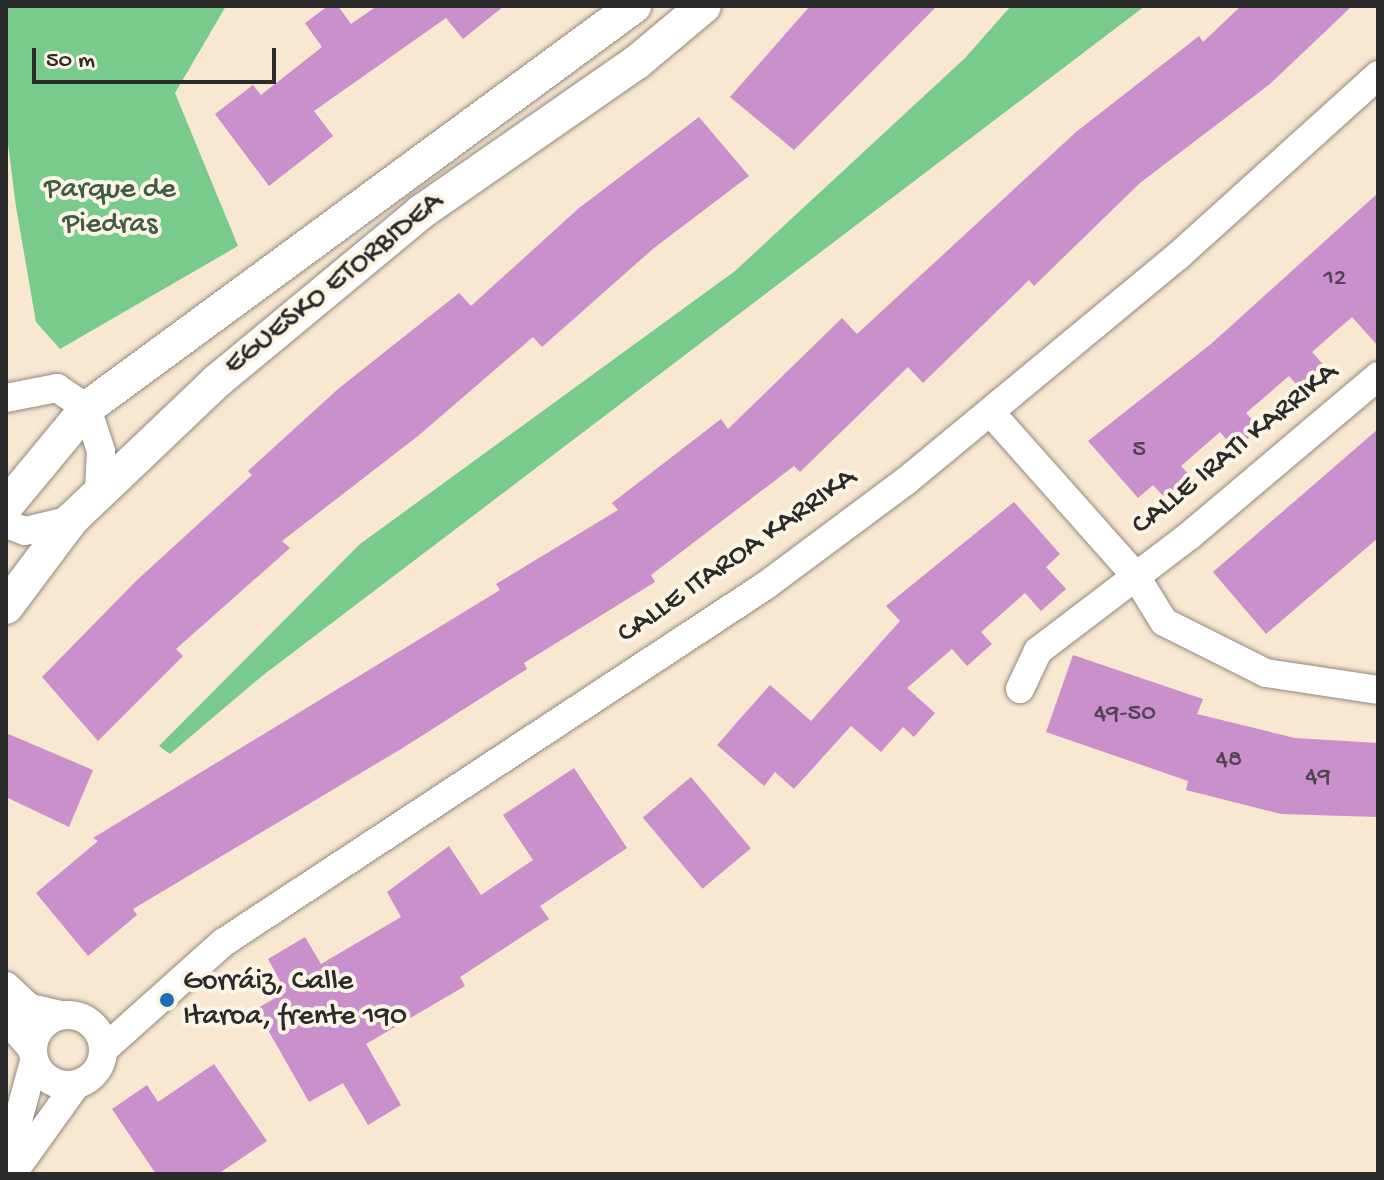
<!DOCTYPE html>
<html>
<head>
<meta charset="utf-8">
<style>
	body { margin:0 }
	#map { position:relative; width:1384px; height:1180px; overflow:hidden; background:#f8e7d1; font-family:"Gochi Hand",sans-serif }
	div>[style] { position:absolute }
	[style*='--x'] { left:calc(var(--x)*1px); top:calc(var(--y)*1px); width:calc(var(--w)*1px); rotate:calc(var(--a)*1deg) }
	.green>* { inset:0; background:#78cb8d }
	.building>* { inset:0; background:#c990cb; transform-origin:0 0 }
	.roads { filter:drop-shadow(0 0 2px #92897e) drop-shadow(0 0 2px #92897e) }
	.minor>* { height:28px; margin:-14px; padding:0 14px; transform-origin:14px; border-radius:14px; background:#fff }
	.minor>.ring { margin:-14px; padding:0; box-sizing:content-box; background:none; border:28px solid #fff; border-radius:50% }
	.tertiary>* { height:34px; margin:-17px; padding:0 17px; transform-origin:17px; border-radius:17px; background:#fff }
	.dots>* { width:22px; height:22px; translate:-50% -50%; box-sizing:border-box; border:4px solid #fcf5e5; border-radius:50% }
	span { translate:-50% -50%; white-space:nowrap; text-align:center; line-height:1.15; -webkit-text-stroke:8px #fcf5e5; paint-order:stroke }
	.number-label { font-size:26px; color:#524453 }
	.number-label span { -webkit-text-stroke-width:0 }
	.park-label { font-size:30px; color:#425b48 }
	.street-label { font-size:30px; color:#2b2b2b }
	.poi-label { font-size:30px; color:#2b2b2b }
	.left { translate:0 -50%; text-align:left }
	.frame { position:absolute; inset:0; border:8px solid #2b2b2b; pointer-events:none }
	.scale { position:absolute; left:32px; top:48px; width:244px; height:36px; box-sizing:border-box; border:4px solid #2b2b2b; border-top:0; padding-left:10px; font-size:24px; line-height:28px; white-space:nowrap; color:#2b2b2b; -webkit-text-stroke:6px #fcf5e5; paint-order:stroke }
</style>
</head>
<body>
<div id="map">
	<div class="green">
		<div style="clip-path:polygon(6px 6px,226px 6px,175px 93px,238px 246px,60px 349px,36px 322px,16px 207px,6px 128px)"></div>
		<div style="clip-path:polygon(1011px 6px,1145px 6px,262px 676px,170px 754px,159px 746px,360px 544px,735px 271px,965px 58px)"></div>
	</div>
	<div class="building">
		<div style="clip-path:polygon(328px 6px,338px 6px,351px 24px,377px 6px,504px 6px,463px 39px,446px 18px,314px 111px,333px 136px,269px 186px,215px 114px,253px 85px,261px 95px,322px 47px,305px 23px)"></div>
		<div style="clip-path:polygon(810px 6px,937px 6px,794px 150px,730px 97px)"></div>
		<div style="clip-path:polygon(1241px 6px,1352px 6px,1270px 84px,1140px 183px,1034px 286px,1029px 280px,923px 383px,908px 367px,800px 472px,794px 466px,651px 575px,655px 582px,524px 663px,527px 669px,401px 749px,133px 909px,137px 915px,88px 956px,36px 893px,98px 841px,93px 838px,500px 590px,496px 584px,618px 510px,612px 503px,721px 419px,728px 429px,842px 318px,857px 334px,1076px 132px,1199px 36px,1203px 42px)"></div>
		<div style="clip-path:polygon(699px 117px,749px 176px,654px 248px,542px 347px,533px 337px,418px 436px,282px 541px,290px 548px,176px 649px,183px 656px,98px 741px,42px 677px,136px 581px,252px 475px,248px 471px,338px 389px,459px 293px,471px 306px,579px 208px)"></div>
		<div style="clip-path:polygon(1378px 193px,1378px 346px,1352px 317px,1312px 352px,1329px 371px,1304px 393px,1289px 376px,1246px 413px,1260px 428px,1235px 450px,1220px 432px,1181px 466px,1194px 480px,1169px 502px,1153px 485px,1138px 498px,1088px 441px,1211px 344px)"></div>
		<div style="clip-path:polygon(1378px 429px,1378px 538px,1266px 634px,1213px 572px)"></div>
		<div style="clip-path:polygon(1014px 502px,1060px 554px,1046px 567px,1066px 589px,1041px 611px,1025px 593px,981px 632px,992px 644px,967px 666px,952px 649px,907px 688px,935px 713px,914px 737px,903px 727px,881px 752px,851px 726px,794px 789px,775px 772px,764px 786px,717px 745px,770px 685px,811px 721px,900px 621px,886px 606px)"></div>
		<div style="clip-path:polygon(1073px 655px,1203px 699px,1197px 714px,1295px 738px,1378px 743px,1378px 817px,1281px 814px,1186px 790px,1188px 781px,1046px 732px)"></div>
		<div style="clip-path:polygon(6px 733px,93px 770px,69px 827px,6px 797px)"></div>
		<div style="clip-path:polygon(574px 768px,627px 848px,540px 906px,549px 919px,460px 977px,465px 986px,366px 1044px,401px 1105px,368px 1125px,343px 1083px,309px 1102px,256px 1009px,286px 992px,268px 959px,305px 937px,321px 964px,401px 917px,387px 892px,449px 846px,481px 895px,533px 860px,503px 815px)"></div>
		<div style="left:691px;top:777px;width:93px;height:63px;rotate:50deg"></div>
		<div style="clip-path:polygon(214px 1064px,267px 1141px,218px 1174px,156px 1174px,112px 1109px,147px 1085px,158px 1102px)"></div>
	</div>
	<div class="roads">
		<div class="minor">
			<div style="--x:6;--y:398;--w:52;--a:-11.1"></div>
			<div style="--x:57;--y:388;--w:36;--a:34"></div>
			<div style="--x:87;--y:408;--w:45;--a:72"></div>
			<div style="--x:101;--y:451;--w:39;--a:93"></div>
			<div style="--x:992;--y:414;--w:215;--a:48.4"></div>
			<div style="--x:1135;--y:575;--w:55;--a:58.3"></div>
			<div style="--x:1164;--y:622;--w:114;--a:26.6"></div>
			<div style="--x:1266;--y:673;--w:113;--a:8.6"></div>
			<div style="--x:6;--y:524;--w:20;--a:20"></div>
			<div style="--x:25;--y:531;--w:47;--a:-13.4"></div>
			<div style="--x:1020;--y:689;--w:42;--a:-64.7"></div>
			<div style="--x:1038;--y:651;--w:190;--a:-37.3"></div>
			<div style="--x:1189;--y:536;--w:248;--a:-40.2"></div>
			<div style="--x:6;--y:986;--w:33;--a:43"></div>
			<div style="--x:30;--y:1008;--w:32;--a:13"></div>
			<div class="ring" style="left:33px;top:1015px;width:42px;height:42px"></div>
			<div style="--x:6;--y:1019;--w:41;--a:48.9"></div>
			<div style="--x:103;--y:1050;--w:162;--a:-41.8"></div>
			<div style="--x:224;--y:942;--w:648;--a:-33.35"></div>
			<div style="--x:765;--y:586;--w:176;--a:-36.7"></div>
			<div style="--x:906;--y:481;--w:353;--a:-39.6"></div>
			<div style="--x:1178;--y:256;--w:270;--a:-42.1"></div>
			<div style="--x:6;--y:1165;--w:108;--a:-74.9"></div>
			<div style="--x:12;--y:1174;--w:110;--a:-54.3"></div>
		</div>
		<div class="tertiary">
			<div style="--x:6;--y:506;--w:127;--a:-50.4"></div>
			<div style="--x:87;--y:408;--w:679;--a:-36.31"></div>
			<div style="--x:6;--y:607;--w:109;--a:-53.2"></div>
			<div style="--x:71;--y:520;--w:202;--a:-43.6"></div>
			<div style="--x:217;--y:381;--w:265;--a:-39.6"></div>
			<div style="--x:421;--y:212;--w:263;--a:-34.8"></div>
			<div style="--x:637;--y:62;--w:87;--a:-39.9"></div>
		</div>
	</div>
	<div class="dots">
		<div style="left:167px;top:1000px;background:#1f6fb2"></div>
	</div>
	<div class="number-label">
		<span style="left:1335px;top:280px">12</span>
		<span style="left:1139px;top:451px">5</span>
		<span style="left:1125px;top:715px">49-50</span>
		<span style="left:1229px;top:761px">48</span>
		<span style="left:1318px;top:778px">49</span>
	</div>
	<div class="park-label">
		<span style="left:110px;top:208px">Parque de<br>Piedras</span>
	</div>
	<div class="street-label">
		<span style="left:335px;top:285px;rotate:-39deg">EGUESKO ETORBIDEA</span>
		<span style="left:1236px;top:450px;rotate:-39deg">CALLE IRATI KARRIKA</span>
		<span style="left:738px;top:557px;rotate:-35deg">CALLE ITAROA KARRIKA</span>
	</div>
	<div class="poi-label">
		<span class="left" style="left:183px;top:1000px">Gorráiz, Calle<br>Itaroa, frente 190</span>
	</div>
	<div class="frame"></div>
	<div class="scale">50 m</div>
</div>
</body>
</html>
